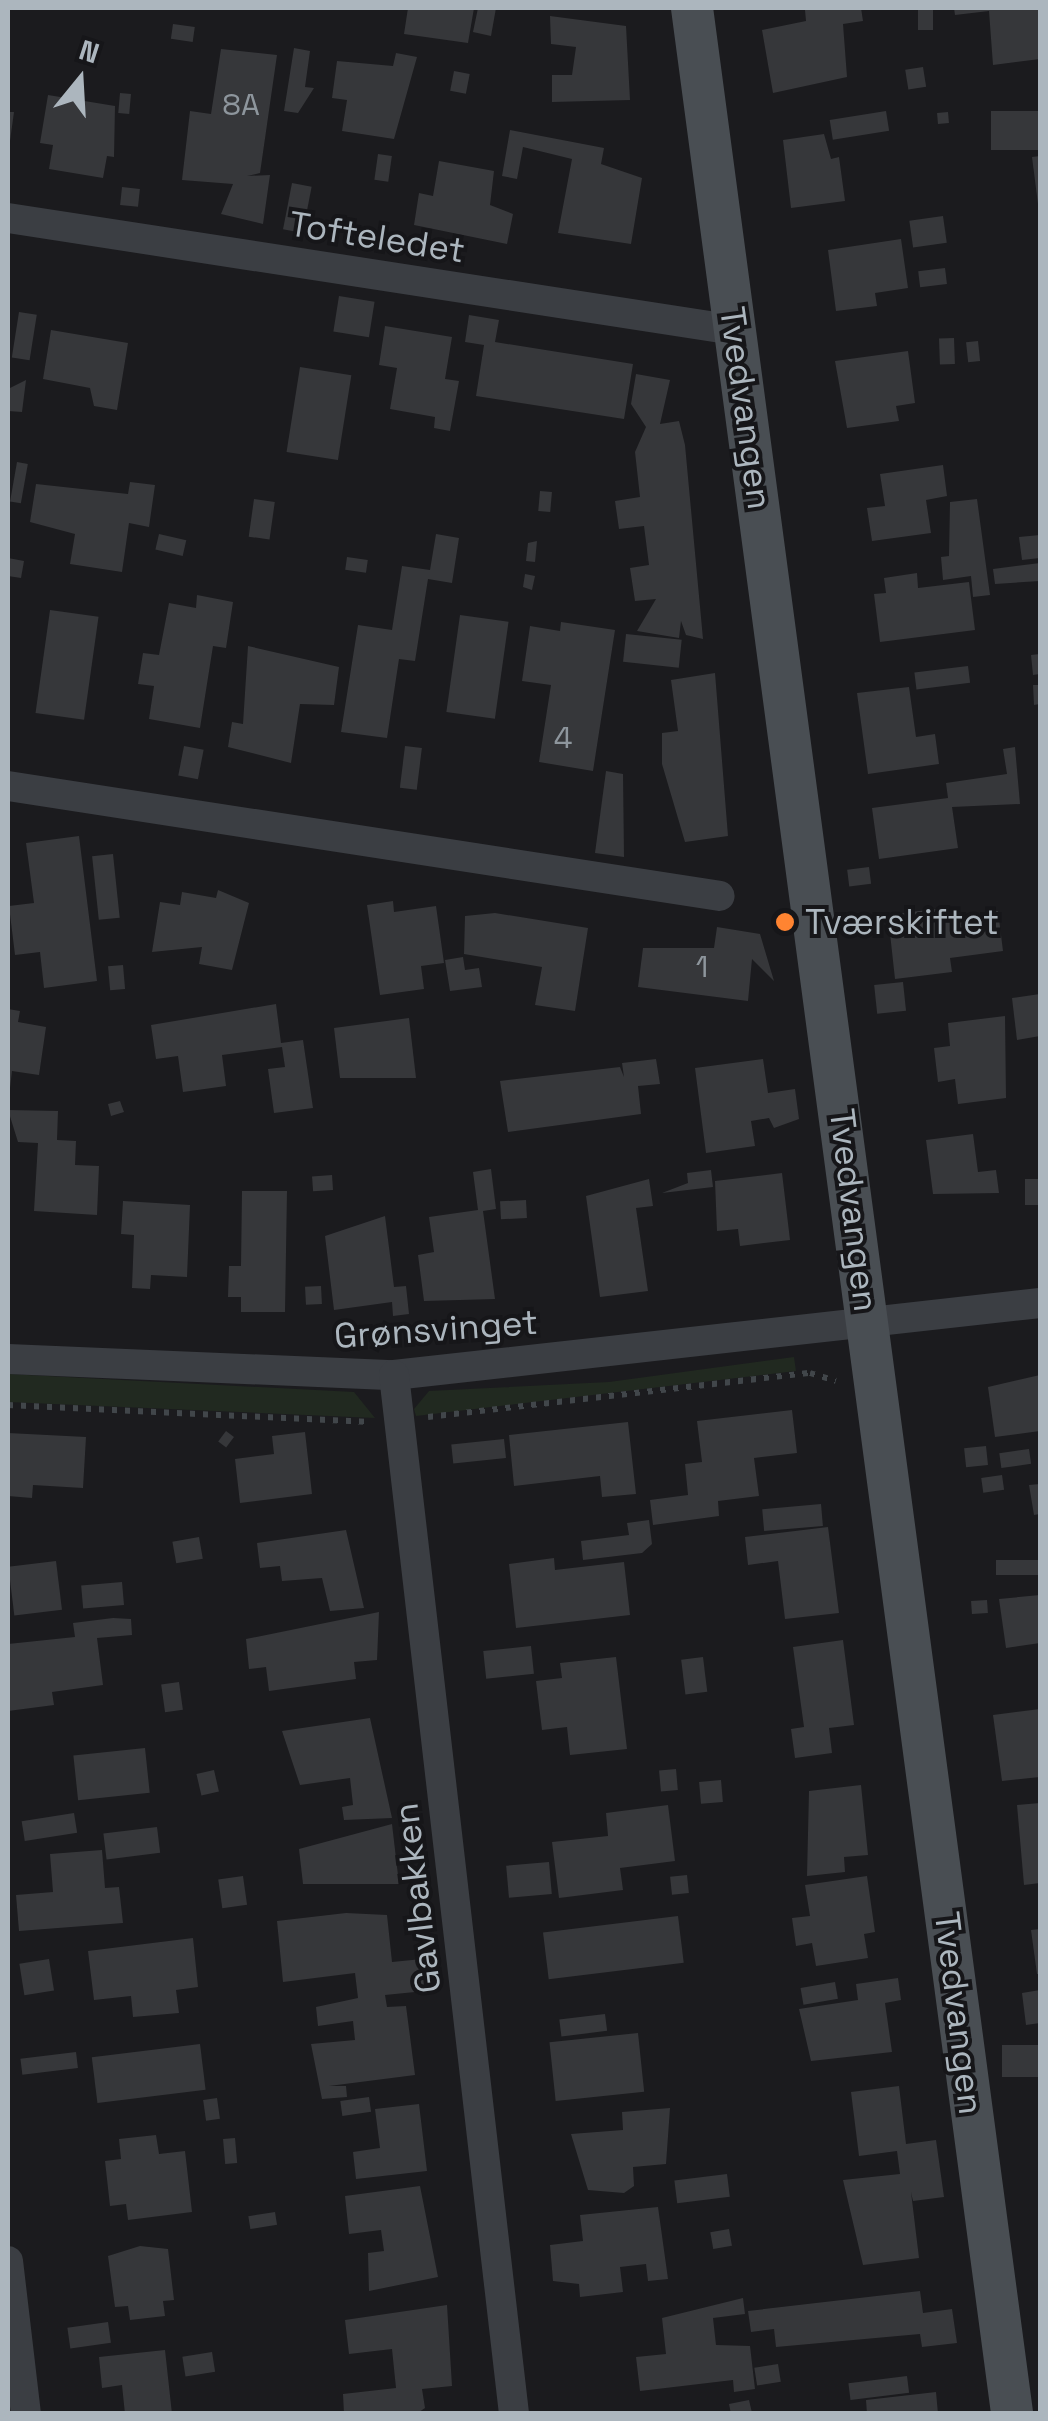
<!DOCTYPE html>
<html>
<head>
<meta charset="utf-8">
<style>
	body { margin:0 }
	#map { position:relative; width:1048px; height:2421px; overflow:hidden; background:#1b1b1e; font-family:"Space Grotesk",sans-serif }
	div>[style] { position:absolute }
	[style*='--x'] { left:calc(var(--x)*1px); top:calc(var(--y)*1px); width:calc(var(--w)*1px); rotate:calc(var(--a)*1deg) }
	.green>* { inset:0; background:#212920 }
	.building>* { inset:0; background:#36373a; transform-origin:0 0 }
	.path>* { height:6px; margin-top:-3px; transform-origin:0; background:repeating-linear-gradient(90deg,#41464a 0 5px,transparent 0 13px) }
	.street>* { height:30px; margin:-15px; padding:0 15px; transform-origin:15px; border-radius:15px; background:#3b3e43 }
	.secondary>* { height:42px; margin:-21px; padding:0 21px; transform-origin:21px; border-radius:21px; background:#494e53 }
	.dots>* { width:28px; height:28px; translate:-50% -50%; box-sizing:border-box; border:5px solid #161619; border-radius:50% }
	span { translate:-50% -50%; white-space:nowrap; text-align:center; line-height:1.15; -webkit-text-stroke:8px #161619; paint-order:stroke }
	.number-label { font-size:30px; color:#8e969d }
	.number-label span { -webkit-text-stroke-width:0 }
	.street-label { font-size:35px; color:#acb6be }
	.poi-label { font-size:35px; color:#acb6be }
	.left { translate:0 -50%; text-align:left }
	.frame { position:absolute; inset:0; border:10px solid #acb6be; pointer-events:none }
	.north { position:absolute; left:30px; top:30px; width:100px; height:100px; -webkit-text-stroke:8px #161619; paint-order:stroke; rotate:18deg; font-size:28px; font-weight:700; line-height:40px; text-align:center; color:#acb6be }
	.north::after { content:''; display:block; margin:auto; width:35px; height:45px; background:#acb6be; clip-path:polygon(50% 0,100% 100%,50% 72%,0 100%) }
</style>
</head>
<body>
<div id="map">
	<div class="green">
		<div style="clip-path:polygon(794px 1357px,796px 1371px,416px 1416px,414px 1409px,429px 1391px,609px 1382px)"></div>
		<div style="clip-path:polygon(8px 1374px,354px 1392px,375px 1418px,8px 1402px)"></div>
	</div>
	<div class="building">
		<div style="clip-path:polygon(408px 8px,474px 8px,468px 43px,404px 34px)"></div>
		<div style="clip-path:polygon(478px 8px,496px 8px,491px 36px,473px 32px)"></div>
		<div style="clip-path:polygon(861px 8px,863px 21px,843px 24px,847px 77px,773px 93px,762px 30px,806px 21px,805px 10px)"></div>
		<div style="left:918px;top:8px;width:15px;height:22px"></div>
		<div style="clip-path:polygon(954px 8px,1040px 8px,1040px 59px,993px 65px,989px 11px,955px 15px)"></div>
		<div style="clip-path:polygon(550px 16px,626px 26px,630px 100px,552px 102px,552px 75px,572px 75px,576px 47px,551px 44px)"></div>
		<div style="left:173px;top:24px;width:22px;height:15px;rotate:8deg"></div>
		<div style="clip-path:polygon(294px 48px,310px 51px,305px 87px,314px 88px,298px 113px,284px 111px)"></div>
		<div style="clip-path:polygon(221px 49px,277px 55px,260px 173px,247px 176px,270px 175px,263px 224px,221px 214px,233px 184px,182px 180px,190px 111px,211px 114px)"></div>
		<div style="clip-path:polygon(396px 53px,417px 57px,394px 139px,342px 131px,347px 100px,332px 98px,337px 61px,393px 66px)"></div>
		<div style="left:923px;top:67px;width:20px;height:18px;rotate:81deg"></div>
		<div style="left:454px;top:71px;width:16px;height:20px;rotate:11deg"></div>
		<div style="left:120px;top:93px;width:11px;height:20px;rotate:5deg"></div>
		<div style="clip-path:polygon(48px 95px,115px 106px,114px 157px,107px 156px,103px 178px,49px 169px,53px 145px,40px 143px)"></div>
		<div style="left:886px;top:111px;width:20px;height:57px;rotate:81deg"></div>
		<div style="left:1040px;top:111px;width:39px;height:49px;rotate:90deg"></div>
		<div style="clip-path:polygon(8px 112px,14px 112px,10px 141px,8px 141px)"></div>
		<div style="left:948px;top:112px;width:11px;height:11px;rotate:85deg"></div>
		<div style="clip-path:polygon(510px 130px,604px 148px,601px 164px,642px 178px,631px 244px,558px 233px,572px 159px,523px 147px,517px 179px,502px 176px)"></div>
		<div style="clip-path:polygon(824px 134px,831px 159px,839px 157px,845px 201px,791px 208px,783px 140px)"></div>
		<div style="left:378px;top:154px;width:14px;height:26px;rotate:8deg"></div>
		<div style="clip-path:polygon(1040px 156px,1040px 204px,1038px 204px,1032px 157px)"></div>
		<div style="clip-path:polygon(439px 161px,494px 171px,490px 205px,513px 214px,507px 244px,414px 225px,419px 193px,433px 196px)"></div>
		<div style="left:292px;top:183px;width:20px;height:47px;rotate:11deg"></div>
		<div style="left:122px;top:187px;width:18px;height:18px;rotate:6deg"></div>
		<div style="left:943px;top:216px;width:27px;height:34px;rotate:82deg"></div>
		<div style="clip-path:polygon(901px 239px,908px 288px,875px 293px,877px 306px,836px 311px,828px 250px)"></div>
		<div style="left:945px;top:268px;width:16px;height:27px;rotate:83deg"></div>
		<div style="left:339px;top:296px;width:36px;height:36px;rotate:9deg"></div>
		<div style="left:19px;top:312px;width:18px;height:46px;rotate:9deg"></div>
		<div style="clip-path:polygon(469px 315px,499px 320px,495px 342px,633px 364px,624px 419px,476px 396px,484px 345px,465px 342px)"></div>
		<div style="clip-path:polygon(385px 326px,452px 337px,445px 379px,459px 381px,450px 431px,434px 428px,435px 417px,390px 409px,397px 368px,379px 365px)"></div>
		<div style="clip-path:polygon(51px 330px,128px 343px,117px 410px,94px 406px,90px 388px,43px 379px)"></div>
		<div style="left:954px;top:338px;width:26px;height:15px;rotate:88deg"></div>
		<div style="left:978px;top:341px;width:20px;height:12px;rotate:84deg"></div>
		<div style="clip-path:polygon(908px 351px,915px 403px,896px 406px,899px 421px,847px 428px,835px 361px)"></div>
		<div style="left:300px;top:367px;width:52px;height:86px;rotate:9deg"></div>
		<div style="clip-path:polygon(636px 374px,670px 380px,660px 424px,679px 421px,685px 445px,703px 639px,686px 635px,681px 621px,679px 638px,637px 631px,656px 599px,635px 601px,630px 568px,649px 565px,644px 526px,619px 529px,615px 501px,640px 497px,635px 452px,646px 427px,631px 404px)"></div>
		<div style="clip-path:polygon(26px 380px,22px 412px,8px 411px,8px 389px)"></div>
		<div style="left:17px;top:462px;width:11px;height:40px;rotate:10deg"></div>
		<div style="clip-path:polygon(943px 465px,947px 496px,926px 500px,931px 533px,872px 541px,867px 508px,885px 506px,880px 474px)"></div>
		<div style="clip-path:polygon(130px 482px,155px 485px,149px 527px,129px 523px,122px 572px,70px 564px,75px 534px,30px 522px,36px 484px,128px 494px)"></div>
		<div style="left:540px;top:491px;width:12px;height:20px;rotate:5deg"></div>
		<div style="left:254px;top:499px;width:21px;height:38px;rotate:8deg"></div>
		<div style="clip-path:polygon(977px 499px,990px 595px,973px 597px,971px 576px,943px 580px,941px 557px,949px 556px,950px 502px)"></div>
		<div style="left:159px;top:534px;width:28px;height:16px;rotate:13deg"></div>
		<div style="clip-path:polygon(436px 534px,459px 538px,452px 583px,428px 579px,415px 661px,399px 659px,387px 738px,341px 732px,358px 625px,392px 630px,402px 566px,430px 570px)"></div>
		<div style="clip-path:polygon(1040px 535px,1040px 558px,1022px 560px,1019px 537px)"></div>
		<div style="clip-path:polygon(537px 541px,535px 562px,526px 561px,528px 543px)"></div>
		<div style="left:347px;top:557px;width:21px;height:13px;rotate:8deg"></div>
		<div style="clip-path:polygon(8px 558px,24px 561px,21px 578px,8px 576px)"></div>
		<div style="clip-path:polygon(1040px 563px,1040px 581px,995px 584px,993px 569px)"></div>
		<div style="clip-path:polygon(917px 573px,918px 588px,969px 582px,975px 630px,880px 642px,874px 594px,886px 593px,884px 578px)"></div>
		<div style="clip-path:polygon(525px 574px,535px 576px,532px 590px,523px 587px)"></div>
		<div style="clip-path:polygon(197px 595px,233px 602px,226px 648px,213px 646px,200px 728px,149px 719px,154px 686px,138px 684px,143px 653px,159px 655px,169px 603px,196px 608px)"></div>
		<div style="left:50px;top:610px;width:49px;height:104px;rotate:8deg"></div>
		<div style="left:460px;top:615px;width:49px;height:98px;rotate:8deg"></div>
		<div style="clip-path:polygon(561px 622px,615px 630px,593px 771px,539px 762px,551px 685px,522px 681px,530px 626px,560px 631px)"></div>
		<div style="left:626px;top:634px;width:56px;height:28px;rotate:6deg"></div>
		<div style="clip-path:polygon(248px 646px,339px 667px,334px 705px,300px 704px,291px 763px,228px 747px,232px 722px,243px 724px)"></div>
		<div style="clip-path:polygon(1040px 654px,1040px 674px,1033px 675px,1031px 655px)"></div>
		<div style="left:968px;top:666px;width:17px;height:54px;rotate:83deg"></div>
		<div style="clip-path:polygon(715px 673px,728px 836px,685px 842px,662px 764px,662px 733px,678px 731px,671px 680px)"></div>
		<div style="clip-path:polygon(1033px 685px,1040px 685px,1040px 704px,1034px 705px)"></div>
		<div style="clip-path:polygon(909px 687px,916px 737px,935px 734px,939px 764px,868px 774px,857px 693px)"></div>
		<div style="left:184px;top:746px;width:20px;height:30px;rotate:11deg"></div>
		<div style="left:405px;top:746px;width:17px;height:42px;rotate:7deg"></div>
		<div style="clip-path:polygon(1015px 747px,1020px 804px,952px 807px,958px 848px,879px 859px,872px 808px,948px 798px,946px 783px,1007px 774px,1003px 749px)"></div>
		<div style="clip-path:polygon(606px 771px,623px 774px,624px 857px,595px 853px)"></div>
		<div style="clip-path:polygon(79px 836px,97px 981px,44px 988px,40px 952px,15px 955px,9px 906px,34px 903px,26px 843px)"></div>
		<div style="left:113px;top:854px;width:64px;height:21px;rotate:84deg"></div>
		<div style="left:869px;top:867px;width:17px;height:22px;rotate:83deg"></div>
		<div style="clip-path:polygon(218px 890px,249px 903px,232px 970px,199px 964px,202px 947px,152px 952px,160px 902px,180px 905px,182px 892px,216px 898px)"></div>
		<div style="clip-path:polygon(393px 901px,394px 912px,436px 906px,444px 963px,421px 966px,424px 989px,380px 995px,367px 905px)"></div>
		<div style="clip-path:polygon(943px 908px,944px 918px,998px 911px,1003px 951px,950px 958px,952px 972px,895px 979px,888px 915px)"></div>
		<div style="clip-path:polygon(495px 913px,588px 928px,575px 1011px,535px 1005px,542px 967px,464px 954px,465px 916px)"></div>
		<div style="clip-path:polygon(717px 927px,760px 934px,774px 981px,752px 959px,748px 1001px,638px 987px,643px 948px,714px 948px)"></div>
		<div style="clip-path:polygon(463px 957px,465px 970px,479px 968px,482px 987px,450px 991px,445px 960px)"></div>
		<div style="left:123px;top:965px;width:24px;height:15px;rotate:85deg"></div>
		<div style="left:903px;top:982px;width:29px;height:29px;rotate:84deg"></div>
		<div style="clip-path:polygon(1040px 994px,1040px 1036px,1017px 1040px,1012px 998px)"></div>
		<div style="clip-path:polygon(276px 1004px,281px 1043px,303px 1040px,313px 1108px,274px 1113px,268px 1069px,285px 1067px,282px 1047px,222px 1055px,226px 1086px,183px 1092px,178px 1056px,156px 1059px,151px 1025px)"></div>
		<div style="clip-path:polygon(8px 1009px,20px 1011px,18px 1022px,46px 1027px,39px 1075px,12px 1071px,10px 1088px)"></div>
		<div style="clip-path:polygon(1005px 1016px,1006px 1098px,958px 1104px,955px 1079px,938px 1082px,934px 1048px,950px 1046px,948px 1023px)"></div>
		<div style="clip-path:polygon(409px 1018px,416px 1078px,340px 1078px,334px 1028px)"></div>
		<div style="clip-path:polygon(656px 1059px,660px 1084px,638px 1086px,641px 1114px,508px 1132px,500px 1081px,620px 1067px,624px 1077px,622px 1063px)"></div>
		<div style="clip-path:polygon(763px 1059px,768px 1093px,795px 1089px,799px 1119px,774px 1128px,769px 1118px,751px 1121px,755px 1146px,706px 1153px,695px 1068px)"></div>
		<div style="clip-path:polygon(120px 1101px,124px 1112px,111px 1116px,108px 1104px)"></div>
		<div style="clip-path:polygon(8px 1110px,58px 1111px,57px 1140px,76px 1141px,75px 1165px,99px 1166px,97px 1215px,34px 1211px,38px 1143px,18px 1142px)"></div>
		<div style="clip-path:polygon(973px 1134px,978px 1172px,996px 1170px,999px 1193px,933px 1194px,926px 1140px)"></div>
		<div style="clip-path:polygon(491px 1169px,496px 1209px,483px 1211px,495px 1299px,424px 1301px,418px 1255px,434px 1252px,429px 1217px,478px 1210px,473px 1172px)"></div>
		<div style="clip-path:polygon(711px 1170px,713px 1187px,662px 1193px,688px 1183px,687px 1173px)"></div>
		<div style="clip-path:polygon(782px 1173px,790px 1240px,740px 1246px,738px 1229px,717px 1231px,715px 1181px)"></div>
		<div style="left:332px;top:1175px;width:15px;height:20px;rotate:86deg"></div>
		<div style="clip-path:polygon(649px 1179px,653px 1206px,636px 1208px,648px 1291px,600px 1297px,586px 1196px)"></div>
		<div style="left:1040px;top:1179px;width:26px;height:15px;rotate:90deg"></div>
		<div style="clip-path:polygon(242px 1191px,287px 1191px,285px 1312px,241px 1312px,241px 1297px,228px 1297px,229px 1266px,241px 1266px)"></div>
		<div style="left:526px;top:1200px;width:18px;height:26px;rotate:87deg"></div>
		<div style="clip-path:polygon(123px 1201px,190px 1205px,187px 1277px,151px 1275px,150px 1289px,132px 1288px,134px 1235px,121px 1234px)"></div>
		<div style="clip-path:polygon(385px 1216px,394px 1287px,406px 1286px,409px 1314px,393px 1316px,392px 1302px,334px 1310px,325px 1236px)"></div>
		<div style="left:321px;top:1286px;width:18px;height:16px;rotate:87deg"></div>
		<div style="clip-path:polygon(1040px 1375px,1040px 1431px,995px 1437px,988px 1387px)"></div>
		<div style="clip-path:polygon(792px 1410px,797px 1453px,754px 1458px,759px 1496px,718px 1501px,719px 1516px,653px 1525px,650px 1500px,688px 1495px,685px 1464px,702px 1462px,697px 1421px)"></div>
		<div style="clip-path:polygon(628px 1422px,636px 1494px,602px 1497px,600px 1476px,514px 1486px,509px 1435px)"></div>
		<div style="left:226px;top:1431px;width:10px;height:13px;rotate:37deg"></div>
		<div style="clip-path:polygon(305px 1432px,312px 1494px,240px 1503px,235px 1459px,274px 1454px,272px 1436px)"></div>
		<div style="clip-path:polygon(8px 1433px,86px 1437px,83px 1488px,33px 1485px,32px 1498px,8px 1496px)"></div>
		<div style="left:504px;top:1439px;width:19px;height:53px;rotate:84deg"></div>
		<div style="left:986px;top:1446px;width:19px;height:22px;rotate:84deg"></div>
		<div style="left:1029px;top:1449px;width:15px;height:30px;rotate:82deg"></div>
		<div style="left:1002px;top:1475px;width:15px;height:21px;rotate:82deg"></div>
		<div style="clip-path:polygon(1040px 1484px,1040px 1514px,1034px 1515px,1029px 1485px)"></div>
		<div style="left:821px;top:1504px;width:22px;height:59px;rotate:85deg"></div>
		<div style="clip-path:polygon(649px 1520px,652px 1544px,642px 1553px,583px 1560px,581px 1541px,629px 1535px,627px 1523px)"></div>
		<div style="clip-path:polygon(828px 1527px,839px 1613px,785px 1619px,778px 1561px,748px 1565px,745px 1537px)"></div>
		<div style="clip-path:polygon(346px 1530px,364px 1608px,330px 1611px,322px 1578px,282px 1581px,280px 1566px,260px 1568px,257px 1543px)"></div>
		<div style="left:199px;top:1537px;width:22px;height:27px;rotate:80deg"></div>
		<div style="clip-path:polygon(554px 1558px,555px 1570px,624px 1562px,630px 1615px,516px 1628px,509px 1564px)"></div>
		<div style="left:1040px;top:1560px;width:15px;height:44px;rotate:90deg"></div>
		<div style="left:56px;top:1561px;width:49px;height:48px;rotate:83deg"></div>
		<div style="left:122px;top:1582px;width:23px;height:41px;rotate:85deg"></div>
		<div style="clip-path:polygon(1040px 1595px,1040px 1643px,1006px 1648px,999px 1599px)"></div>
		<div style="left:987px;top:1600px;width:13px;height:16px;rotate:86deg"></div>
		<div style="clip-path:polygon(379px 1612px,377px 1660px,354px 1662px,356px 1679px,269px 1691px,266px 1667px,249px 1669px,246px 1639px)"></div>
		<div style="clip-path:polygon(113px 1618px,131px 1619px,132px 1635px,97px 1638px,103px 1685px,52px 1692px,54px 1705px,8px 1711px,8px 1644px,75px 1637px,73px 1623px)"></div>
		<div style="clip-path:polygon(843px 1640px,854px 1725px,829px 1728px,832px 1753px,795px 1758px,791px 1729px,804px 1727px,793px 1647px)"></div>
		<div style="left:531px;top:1646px;width:28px;height:48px;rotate:84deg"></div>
		<div style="clip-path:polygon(616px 1657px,627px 1749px,570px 1755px,567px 1727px,542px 1730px,536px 1681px,562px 1678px,560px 1663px)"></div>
		<div style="left:703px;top:1657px;width:35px;height:22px;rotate:83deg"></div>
		<div style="left:179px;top:1682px;width:28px;height:18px;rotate:82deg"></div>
		<div style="clip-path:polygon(1040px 1709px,1040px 1777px,1002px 1781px,993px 1715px)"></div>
		<div style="clip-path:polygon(370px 1718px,392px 1818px,344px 1820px,342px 1807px,353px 1805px,350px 1778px,300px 1785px,282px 1731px)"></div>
		<div style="left:145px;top:1748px;width:45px;height:72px;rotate:84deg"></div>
		<div style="left:676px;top:1769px;width:21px;height:17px;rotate:85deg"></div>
		<div style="left:214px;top:1770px;width:22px;height:18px;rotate:77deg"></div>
		<div style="left:721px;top:1780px;width:22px;height:22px;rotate:85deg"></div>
		<div style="clip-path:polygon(861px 1785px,868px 1855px,844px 1857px,845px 1872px,807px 1876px,809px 1791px)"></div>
		<div style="clip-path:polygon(1040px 1803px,1040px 1883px,1024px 1885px,1017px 1805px)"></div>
		<div style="clip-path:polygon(668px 1805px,675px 1861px,620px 1868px,623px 1890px,559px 1898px,552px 1842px,608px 1836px,606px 1813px)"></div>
		<div style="left:74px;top:1813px;width:20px;height:53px;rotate:81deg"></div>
		<div style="clip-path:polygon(392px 1824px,399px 1884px,303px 1884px,299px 1849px)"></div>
		<div style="left:157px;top:1827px;width:26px;height:54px;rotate:83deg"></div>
		<div style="clip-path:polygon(102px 1850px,105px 1888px,119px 1887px,123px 1923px,19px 1931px,16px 1895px,53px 1892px,50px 1854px)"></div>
		<div style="left:549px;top:1862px;width:32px;height:43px;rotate:85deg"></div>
		<div style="left:687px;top:1875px;width:18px;height:17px;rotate:84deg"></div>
		<div style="left:243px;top:1876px;width:29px;height:25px;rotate:82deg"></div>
		<div style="clip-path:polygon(867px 1876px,875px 1932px,864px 1934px,868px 1958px,816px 1966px,812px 1943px,796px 1946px,792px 1918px,810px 1916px,805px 1885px)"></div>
		<div style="clip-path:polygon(346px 1913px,387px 1915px,392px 1962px,422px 1959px,425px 1991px,385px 1995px,387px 2007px,406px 2006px,415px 2075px,329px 2086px,346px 2086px,347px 2097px,322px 2099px,311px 2044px,355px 2040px,353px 2021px,318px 2026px,316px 2007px,358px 1998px,355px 1973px,283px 1982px,277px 1921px)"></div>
		<div style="left:678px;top:1916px;width:47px;height:136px;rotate:83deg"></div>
		<div style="clip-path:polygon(1040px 1929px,1040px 1974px,1037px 1974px,1031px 1930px)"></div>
		<div style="clip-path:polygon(193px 1938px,198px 1987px,176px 1990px,179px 2013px,133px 2017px,131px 1996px,94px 2000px,88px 1951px)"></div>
		<div style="left:49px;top:1959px;width:32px;height:30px;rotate:81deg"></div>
		<div style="clip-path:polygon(898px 1978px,901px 2000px,885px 2003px,892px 2052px,811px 2061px,799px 2009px,858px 2000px,856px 1984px)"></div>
		<div style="left:835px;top:1982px;width:17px;height:35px;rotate:80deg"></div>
		<div style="clip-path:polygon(1040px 1990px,1040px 2023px,1026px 2025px,1022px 1993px)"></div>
		<div style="left:605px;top:2014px;width:17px;height:46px;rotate:83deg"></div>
		<div style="left:638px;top:2033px;width:59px;height:89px;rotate:84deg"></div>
		<div style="left:200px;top:2044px;width:46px;height:109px;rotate:83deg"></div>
		<div style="left:1040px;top:2045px;width:32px;height:38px;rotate:90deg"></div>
		<div style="left:76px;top:2052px;width:16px;height:56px;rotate:83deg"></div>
		<div style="clip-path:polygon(899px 2086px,906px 2144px,936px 2140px,944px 2197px,913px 2201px,911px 2192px,919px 2258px,863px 2265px,843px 2180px,900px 2174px,897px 2151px,859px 2156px,851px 2092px)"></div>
		<div style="left:369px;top:2097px;width:15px;height:29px;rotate:82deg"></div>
		<div style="left:217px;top:2098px;width:21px;height:14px;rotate:82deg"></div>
		<div style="clip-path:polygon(419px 2104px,427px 2171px,356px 2179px,353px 2152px,380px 2148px,375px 2109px)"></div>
		<div style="clip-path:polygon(670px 2108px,666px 2164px,633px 2167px,634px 2186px,624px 2193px,588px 2190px,571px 2134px,623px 2130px,622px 2112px)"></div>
		<div style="clip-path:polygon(156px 2135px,159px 2154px,185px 2151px,192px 2212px,128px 2220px,126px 2204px,110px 2206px,105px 2161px,121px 2159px,119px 2139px)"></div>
		<div style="left:235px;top:2138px;width:25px;height:12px;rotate:85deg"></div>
		<div style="left:727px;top:2174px;width:23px;height:53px;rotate:83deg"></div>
		<div style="clip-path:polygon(420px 2186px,438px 2277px,369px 2291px,368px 2253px,384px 2251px,381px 2230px,349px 2234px,345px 2196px)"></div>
		<div style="clip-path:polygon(658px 2207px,668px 2279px,648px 2281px,646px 2264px,620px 2267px,623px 2292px,580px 2297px,579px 2284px,553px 2281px,550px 2245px,583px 2241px,580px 2215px)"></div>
		<div style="left:275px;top:2212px;width:13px;height:27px;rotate:81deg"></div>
		<div style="left:729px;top:2229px;width:17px;height:19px;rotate:80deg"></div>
		<div style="clip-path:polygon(140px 2246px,168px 2249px,174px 2300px,163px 2301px,165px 2316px,130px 2320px,128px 2306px,115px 2307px,108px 2256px)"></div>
		<div style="clip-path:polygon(920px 2291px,923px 2313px,952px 2309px,957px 2343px,922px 2347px,920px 2334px,776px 2347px,774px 2329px,751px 2332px,748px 2311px)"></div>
		<div style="clip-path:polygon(743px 2298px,745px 2314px,713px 2318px,716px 2345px,750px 2346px,755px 2389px,734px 2392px,733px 2380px,640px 2391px,636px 2357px,666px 2354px,662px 2318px)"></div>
		<div style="clip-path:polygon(447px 2305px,452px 2386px,422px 2389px,425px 2408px,416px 2414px,344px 2414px,343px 2394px,396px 2388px,392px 2349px,349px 2354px,345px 2320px)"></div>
		<div style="left:108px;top:2322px;width:21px;height:41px;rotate:82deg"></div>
		<div style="clip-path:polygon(165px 2350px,172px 2414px,125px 2414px,122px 2385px,102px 2388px,99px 2357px)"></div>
		<div style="left:212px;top:2352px;width:20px;height:30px;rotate:81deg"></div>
		<div style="left:778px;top:2364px;width:18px;height:24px;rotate:81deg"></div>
		<div style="left:907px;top:2376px;width:17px;height:59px;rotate:83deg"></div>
		<div style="clip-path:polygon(936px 2392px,938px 2414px,867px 2414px,866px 2400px)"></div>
		<div style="clip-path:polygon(749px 2400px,752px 2413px,731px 2414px,729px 2404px)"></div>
	</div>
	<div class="path">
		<div style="--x:8;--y:1405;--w:363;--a:2.7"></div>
		<div style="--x:428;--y:1417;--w:385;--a:-6.6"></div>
		<div style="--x:810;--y:1373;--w:27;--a:17"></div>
	</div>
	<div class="street">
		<div style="--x:8;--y:218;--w:736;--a:8.76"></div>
		<div style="--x:8;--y:786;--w:720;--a:8.78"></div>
		<div style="--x:8;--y:1359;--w:386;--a:2.4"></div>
		<div style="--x:394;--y:1375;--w:650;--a:-6.36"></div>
		<div style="--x:394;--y:1375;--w:1046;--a:83.41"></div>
		<div style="--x:8;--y:2261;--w:154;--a:83.3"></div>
	</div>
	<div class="secondary">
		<div style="--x:692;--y:8;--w:2427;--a:82.42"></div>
	</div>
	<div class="dots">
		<div style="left:785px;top:922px;background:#ff8431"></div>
	</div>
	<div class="number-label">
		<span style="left:241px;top:105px">8A</span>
		<span style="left:563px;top:738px">4</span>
		<span style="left:702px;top:967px">1</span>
	</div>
	<div class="street-label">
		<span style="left:377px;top:237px;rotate:9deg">Tofteledet</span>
		<span style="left:746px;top:408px;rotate:82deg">Tvedvangen</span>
		<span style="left:854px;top:1210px;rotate:83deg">Tvedvangen</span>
		<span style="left:436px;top:1329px;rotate:-4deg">Grønsvinget</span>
		<span style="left:417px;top:1898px;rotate:-97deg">Gavlbakken</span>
		<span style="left:959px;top:2013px;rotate:83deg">Tvedvangen</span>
	</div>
	<div class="poi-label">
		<span class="left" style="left:805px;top:922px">Tværskiftet</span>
	</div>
	<div class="frame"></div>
	<div class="north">N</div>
</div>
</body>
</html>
